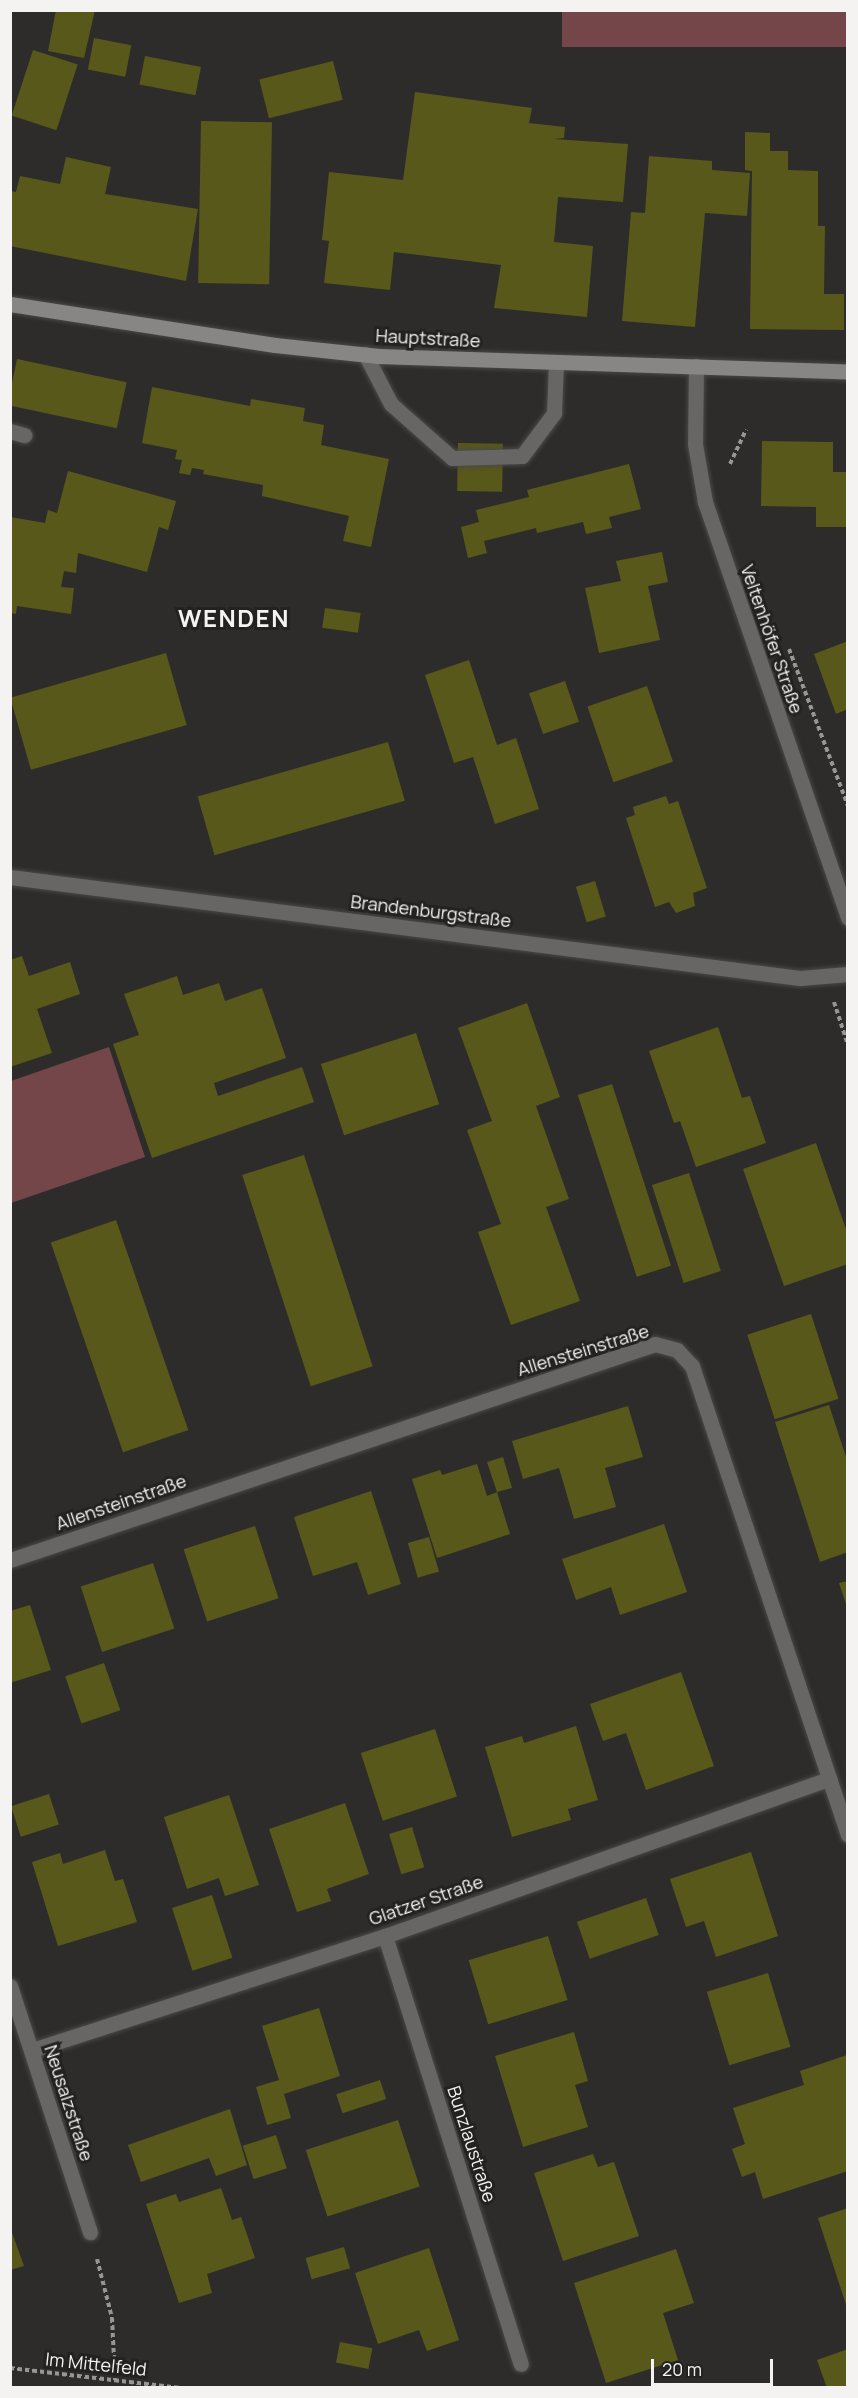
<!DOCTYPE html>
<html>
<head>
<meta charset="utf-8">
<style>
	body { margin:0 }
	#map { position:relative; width:858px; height:2398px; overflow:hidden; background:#2e2c2a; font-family:Manrope,sans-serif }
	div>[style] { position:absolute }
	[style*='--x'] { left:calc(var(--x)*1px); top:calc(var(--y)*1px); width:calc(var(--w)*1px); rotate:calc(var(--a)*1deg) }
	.green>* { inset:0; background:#744649; transform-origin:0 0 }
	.building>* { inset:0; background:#58581b; transform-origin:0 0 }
	.path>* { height:4px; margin-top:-2px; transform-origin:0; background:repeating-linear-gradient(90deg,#989695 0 4.5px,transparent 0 7.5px) }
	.roads { filter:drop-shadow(0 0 2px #4a4846) drop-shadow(0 0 2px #4a4846) }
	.service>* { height:15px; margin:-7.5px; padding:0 7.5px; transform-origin:7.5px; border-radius:7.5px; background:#676665 }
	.minor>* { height:15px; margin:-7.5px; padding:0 7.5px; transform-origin:7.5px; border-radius:7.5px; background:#676665 }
	.tertiary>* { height:15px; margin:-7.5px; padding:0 7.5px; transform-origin:7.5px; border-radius:7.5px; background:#676665 }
	.secondary>* { height:15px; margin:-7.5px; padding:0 7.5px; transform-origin:7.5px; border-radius:7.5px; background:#888685 }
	span { translate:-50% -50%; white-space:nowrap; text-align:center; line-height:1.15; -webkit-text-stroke:6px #242220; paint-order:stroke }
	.street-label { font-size:18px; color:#f4f3f2 }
	.district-label { font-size:24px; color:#f4f3f2; font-weight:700; letter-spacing:1.5px }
	.frame { position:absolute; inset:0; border:12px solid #f4f3f2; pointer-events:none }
	.scale { position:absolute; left:651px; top:2359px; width:122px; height:27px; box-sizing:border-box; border:3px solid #f4f3f2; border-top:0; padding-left:8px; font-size:18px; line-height:21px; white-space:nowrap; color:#f4f3f2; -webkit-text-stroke:4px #242220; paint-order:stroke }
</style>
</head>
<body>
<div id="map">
	<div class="green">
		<div style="left:562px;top:11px;width:285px;height:36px"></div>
		<div style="clip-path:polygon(109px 1047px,145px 1157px,11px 1203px,11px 1081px)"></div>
	</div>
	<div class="building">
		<div style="clip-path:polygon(56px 10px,95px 10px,84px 58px,48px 51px)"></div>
		<div style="left:94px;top:38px;width:38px;height:32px;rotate:11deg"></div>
		<div style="left:33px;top:50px;width:47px;height:69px;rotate:18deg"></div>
		<div style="left:145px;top:56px;width:57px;height:29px;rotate:11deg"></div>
		<div style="left:333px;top:61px;width:40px;height:76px;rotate:76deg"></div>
		<div style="clip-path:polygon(415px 92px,532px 108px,529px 123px,565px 127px,564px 138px,554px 139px,628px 144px,623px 202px,558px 197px,554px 242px,593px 246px,587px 317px,494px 308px,501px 265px,394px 252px,390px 290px,324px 283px,329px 241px,322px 240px,329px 172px,403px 180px)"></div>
		<div style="left:201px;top:121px;width:71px;height:162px;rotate:1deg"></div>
		<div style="clip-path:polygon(745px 132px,770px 133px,770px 151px,788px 151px,788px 170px,818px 171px,818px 226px,825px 226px,824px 294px,844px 294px,844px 330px,750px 329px,752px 171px,745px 170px)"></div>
		<div style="clip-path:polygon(649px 156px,712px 161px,712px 170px,750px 173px,747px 216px,705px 213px,695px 327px,622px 321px,631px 212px,645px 213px)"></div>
		<div style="clip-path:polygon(66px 157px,111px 167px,105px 194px,198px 209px,186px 281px,10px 246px,10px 191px,16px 192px,20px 176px,60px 184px)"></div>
		<div style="left:17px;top:359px;width:112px;height:47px;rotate:12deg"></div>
		<div style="clip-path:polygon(152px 387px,250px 406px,251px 399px,305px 408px,303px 421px,324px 425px,321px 445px,389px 459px,371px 547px,343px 541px,349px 516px,262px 496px,263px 485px,203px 474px,204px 470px,192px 468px,190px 475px,179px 473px,182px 460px,175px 459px,177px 450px,142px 443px)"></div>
		<div style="clip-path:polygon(762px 441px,833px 442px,833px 472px,848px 472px,848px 527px,816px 527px,816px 507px,761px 506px)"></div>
		<div style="left:458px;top:443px;width:45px;height:48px;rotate:1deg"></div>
		<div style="clip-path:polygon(629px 464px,641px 509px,609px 517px,612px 528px,586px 534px,583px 522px,537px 533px,536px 528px,484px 541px,487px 553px,468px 558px,461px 527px,479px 522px,476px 510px,529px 497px,527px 490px)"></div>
		<div style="clip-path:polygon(68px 471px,176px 501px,168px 530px,159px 527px,147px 572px,78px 553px,76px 573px,64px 571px,61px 587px,74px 588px,71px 614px,17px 606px,16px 614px,10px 613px,10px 517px,45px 523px,48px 510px,57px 513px)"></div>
		<div style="clip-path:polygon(662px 552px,668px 582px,648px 586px,660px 640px,599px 653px,585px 588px,621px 581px,616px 561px)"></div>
		<div style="left:325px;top:608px;width:36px;height:20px;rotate:8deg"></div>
		<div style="clip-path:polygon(848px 641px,848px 709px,836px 714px,814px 654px)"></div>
		<div style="left:166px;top:653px;width:75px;height:162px;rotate:74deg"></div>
		<div style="clip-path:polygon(469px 660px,497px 745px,516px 738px,539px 809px,495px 824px,473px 757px,454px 763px,425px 675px)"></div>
		<div style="left:565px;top:681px;width:43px;height:38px;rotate:71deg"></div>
		<div style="left:647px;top:686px;width:80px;height:63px;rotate:71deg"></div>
		<div style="left:388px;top:742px;width:61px;height:198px;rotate:74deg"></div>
		<div style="clip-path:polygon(666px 796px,669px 804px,678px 801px,707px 888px,693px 893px,695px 906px,676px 913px,669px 902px,655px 907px,626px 818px,635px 815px,633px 807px)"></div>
		<div style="left:595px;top:881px;width:37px;height:20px;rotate:73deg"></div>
		<div style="clip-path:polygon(22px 956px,29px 976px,70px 962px,80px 994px,37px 1009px,52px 1053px,10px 1067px,10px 960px)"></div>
		<div style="clip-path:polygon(177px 976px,183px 995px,219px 983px,225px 1001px,262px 988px,286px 1058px,214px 1083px,218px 1096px,302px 1067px,314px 1102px,152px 1158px,113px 1044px,139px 1035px,124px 994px)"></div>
		<div style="clip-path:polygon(527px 1003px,560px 1097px,536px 1106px,569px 1199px,546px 1207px,580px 1301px,511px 1325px,478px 1232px,501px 1224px,467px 1130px,492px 1121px,458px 1028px)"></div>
		<div style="clip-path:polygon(718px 1027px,742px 1098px,750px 1096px,766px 1143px,696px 1167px,680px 1121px,674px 1123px,649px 1051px)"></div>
		<div style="left:416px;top:1033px;width:75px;height:100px;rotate:72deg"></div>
		<div style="left:612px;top:1084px;width:191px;height:36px;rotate:72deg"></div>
		<div style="clip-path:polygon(816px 1143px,848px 1235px,848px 1264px,784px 1286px,743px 1169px)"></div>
		<div style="left:304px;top:1155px;width:222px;height:65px;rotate:72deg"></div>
		<div style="left:689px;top:1173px;width:103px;height:39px;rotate:72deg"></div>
		<div style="left:116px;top:1220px;width:222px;height:69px;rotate:71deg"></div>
		<div style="left:811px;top:1314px;width:89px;height:67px;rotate:72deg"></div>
		<div style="clip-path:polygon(829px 1405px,848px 1463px,848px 1552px,820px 1562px,775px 1422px)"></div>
		<div style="clip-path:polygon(628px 1406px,643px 1457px,605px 1468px,616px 1507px,574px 1519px,559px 1468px,523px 1479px,512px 1441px)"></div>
		<div style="clip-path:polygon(503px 1457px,512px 1488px,497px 1492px,510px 1534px,437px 1558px,412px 1479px,440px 1470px,442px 1475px,477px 1464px,487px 1496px,497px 1492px,487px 1462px)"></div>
		<div style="clip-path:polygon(371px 1491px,401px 1584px,368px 1595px,357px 1562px,313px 1576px,294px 1517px)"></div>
		<div style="clip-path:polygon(664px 1524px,687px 1592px,620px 1615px,611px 1587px,576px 1600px,562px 1559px)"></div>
		<div style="left:255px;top:1526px;width:76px;height:75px;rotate:72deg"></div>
		<div style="left:429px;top:1537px;width:36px;height:22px;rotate:74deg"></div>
		<div style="left:153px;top:1563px;width:69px;height:76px;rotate:72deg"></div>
		<div style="clip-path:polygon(848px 1581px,848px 1607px,847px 1607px,839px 1583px)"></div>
		<div style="clip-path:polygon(30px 1605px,51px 1670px,10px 1683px,10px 1611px)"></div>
		<div style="left:104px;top:1663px;width:50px;height:41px;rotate:71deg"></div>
		<div style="clip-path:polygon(681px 1672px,714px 1766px,646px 1790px,626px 1733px,603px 1741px,590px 1704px)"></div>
		<div style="clip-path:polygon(576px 1726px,598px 1800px,568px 1809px,571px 1820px,512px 1837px,485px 1747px,522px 1736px,524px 1743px)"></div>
		<div style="left:435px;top:1729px;width:71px;height:78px;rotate:72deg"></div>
		<div style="left:49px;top:1794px;width:32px;height:40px;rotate:72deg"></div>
		<div style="clip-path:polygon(229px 1795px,259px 1885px,225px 1896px,219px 1878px,187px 1889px,164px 1817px)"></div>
		<div style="clip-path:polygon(345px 1803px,369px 1874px,327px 1889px,331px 1901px,297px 1912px,269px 1829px)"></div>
		<div style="left:412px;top:1827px;width:42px;height:24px;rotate:73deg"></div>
		<div style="clip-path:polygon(105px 1850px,115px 1881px,123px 1879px,137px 1922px,58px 1946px,32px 1862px,60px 1853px,63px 1864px)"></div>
		<div style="clip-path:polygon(751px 1852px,778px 1936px,716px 1957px,704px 1921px,686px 1927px,670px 1879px)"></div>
		<div style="left:212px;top:1895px;width:66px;height:42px;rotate:72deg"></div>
		<div style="left:646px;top:1898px;width:39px;height:73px;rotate:71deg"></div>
		<div style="left:548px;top:1936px;width:67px;height:83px;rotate:73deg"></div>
		<div style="left:768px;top:1973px;width:77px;height:64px;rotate:73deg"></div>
		<div style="clip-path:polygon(319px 2008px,340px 2076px,284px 2094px,291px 2118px,267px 2125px,256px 2087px,279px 2080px,262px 2026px)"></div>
		<div style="clip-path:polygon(574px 2032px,588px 2081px,575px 2085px,588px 2127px,523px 2147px,495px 2056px)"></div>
		<div style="clip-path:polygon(847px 2055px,848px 2171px,763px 2199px,755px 2172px,742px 2177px,732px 2149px,745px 2144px,733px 2108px,804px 2085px,800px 2071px)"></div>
		<div style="left:380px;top:2080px;width:20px;height:46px;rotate:72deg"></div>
		<div style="clip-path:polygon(230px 2109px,247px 2165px,216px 2176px,209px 2158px,141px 2182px,128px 2145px)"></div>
		<div style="left:398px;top:2120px;width:70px;height:97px;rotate:72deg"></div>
		<div style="left:276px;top:2135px;width:35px;height:35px;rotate:72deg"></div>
		<div style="clip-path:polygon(593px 2154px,598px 2167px,614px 2162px,639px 2236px,563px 2261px,534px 2173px)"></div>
		<div style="clip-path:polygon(221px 2188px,232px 2220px,241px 2217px,255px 2258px,207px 2274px,212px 2293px,179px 2303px,146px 2204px,176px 2194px,179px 2202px)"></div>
		<div style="clip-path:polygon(848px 2208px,848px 2308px,847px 2308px,818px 2218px)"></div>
		<div style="clip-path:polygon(10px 2227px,24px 2266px,10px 2270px)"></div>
		<div style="left:344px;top:2247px;width:22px;height:40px;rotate:74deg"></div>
		<div style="clip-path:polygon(429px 2248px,459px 2340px,427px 2351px,419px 2330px,378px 2344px,355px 2273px)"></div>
		<div style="clip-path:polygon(676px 2249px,694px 2303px,663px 2313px,678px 2360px,606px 2383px,574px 2283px)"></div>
		<div style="left:340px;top:2342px;width:33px;height:21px;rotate:11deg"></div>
		<div style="clip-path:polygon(848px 2349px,848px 2388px,827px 2388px,817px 2360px)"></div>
	</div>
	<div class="path">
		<div style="--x:730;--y:464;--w:38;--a:-65"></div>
		<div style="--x:789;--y:649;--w:168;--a:69.4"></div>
		<div style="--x:834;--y:1002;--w:45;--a:72"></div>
		<div style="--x:97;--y:2259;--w:61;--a:75.7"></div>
		<div style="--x:112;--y:2318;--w:62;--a:87.2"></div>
		<div style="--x:10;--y:2368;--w:170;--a:6.7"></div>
	</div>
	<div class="roads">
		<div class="service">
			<div style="--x:365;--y:354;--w:56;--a:62.5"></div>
			<div style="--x:391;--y:404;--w:81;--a:41.5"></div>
			<div style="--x:452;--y:458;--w:70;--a:-1.6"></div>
			<div style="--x:522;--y:456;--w:54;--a:-53.3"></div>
			<div style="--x:554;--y:413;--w:50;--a:-87.7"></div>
			<div style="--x:10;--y:431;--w:15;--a:16"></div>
		</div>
		<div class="minor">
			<div style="--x:10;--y:877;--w:796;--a:7.29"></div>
			<div style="--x:800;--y:978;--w:48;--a:-4.8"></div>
			<div style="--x:10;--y:1560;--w:680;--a:-18.51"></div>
			<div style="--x:655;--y:1344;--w:23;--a:15"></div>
			<div style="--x:677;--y:1350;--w:22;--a:47"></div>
			<div style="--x:692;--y:1366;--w:494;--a:71.6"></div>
			<div style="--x:385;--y:1936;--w:449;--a:72.4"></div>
			<div style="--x:10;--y:1986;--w:259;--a:72"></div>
			<div style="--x:32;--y:2050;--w:371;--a:-17.9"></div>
			<div style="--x:385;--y:1936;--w:471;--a:-19.5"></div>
		</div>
		<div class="tertiary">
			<div style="--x:696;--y:366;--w:78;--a:90.7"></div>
			<div style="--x:695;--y:444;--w:59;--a:80.2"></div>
			<div style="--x:705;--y:502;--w:440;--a:71"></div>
		</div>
		<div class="secondary">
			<div style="--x:10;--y:304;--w:268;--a:8.8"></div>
			<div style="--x:275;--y:345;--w:104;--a:6.1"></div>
			<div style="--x:378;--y:356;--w:470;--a:1.9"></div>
		</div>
	</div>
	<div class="street-label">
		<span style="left:428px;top:338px;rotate:3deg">Hauptstraße</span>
		<span style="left:772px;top:639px;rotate:71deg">Veltenhöfer Straße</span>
		<span style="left:431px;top:911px;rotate:7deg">Brandenburgstraße</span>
		<span style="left:583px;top:1350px;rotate:-17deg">Allensteinstraße</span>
		<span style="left:121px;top:1502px;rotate:-19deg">Allensteinstraße</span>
		<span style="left:426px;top:1900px;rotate:-19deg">Glatzer Straße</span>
		<span style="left:69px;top:2103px;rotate:72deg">Neusalzstraße</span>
		<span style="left:472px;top:2144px;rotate:72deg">Bunzlaustraße</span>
		<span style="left:96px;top:2364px;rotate:6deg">Im Mittelfeld</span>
	</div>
	<div class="district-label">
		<span style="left:234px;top:618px">WENDEN</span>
	</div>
	<div class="frame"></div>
	<div class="scale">20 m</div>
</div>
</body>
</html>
